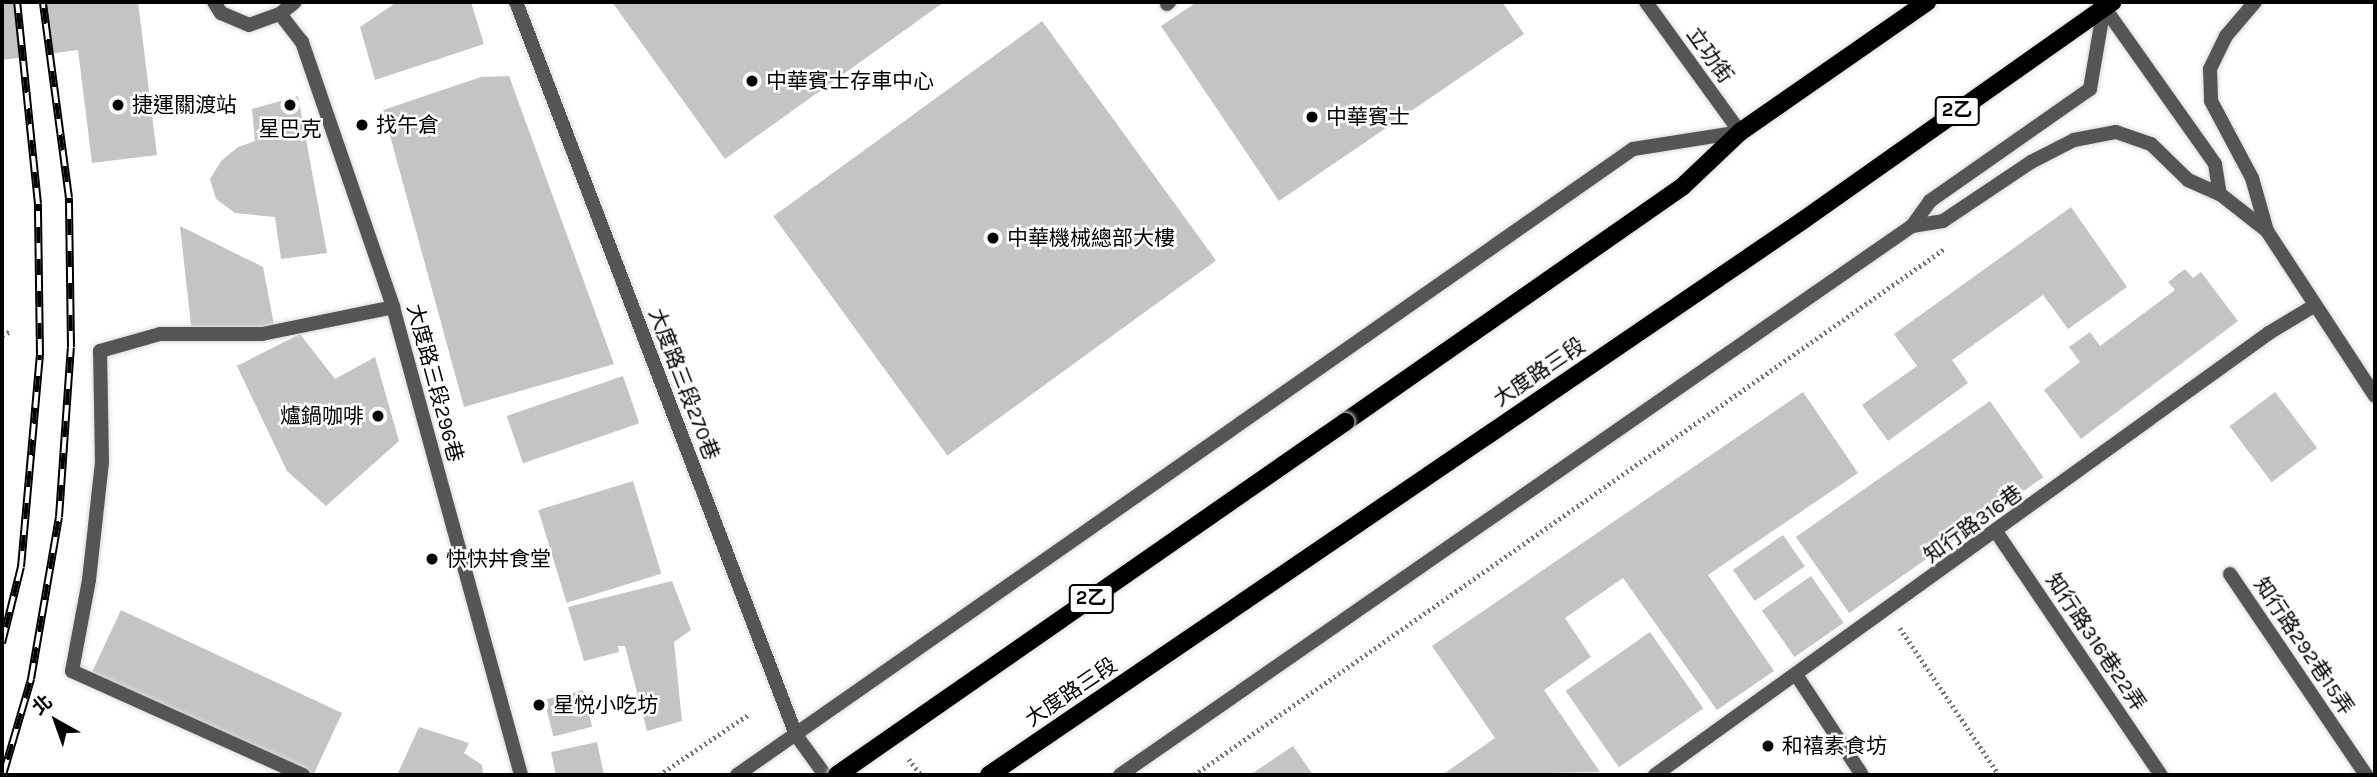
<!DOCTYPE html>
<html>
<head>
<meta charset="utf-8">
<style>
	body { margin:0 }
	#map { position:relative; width:2377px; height:777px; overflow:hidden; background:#fff; font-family:Karla,"Noto Sans TC",sans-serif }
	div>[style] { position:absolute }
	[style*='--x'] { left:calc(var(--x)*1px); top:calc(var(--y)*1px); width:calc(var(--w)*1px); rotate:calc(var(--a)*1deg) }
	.building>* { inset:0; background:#c4c4c4; transform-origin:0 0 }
	.path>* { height:4.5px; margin-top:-2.25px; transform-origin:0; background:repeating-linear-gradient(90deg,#777 0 2px,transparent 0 5.5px) }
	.roads { filter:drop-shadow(0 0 2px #dbdbdb) drop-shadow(0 0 2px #dbdbdb) }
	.service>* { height:14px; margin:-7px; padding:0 7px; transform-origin:7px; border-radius:7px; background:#555 }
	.minor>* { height:14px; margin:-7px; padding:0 7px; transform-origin:7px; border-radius:7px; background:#555 }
	.tertiary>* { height:14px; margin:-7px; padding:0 7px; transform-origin:7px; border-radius:7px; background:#555 }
	.primary>* { height:18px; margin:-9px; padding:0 9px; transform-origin:9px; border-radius:9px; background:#000 }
	.rail>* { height:8px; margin-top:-4px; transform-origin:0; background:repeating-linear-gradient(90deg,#fff 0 16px,#000 0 32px); box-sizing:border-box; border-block:2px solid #000 }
	.bridges { filter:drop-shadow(0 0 2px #dbdbdb) drop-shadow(0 0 2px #dbdbdb) }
	.primary-bridge>* { height:18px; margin:-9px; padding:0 9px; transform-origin:9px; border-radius:9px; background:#000 }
	.dots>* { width:19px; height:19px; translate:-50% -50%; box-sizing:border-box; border:4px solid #fff; border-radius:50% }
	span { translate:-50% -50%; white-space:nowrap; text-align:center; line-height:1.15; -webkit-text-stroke:5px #fff; paint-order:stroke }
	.shield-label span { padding:2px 5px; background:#fff; border:2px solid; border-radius:5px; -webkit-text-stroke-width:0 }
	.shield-label { font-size:19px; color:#000; font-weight:700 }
	.street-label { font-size:21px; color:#000 }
	.poi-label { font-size:21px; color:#000 }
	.left { translate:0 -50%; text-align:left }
	.right { translate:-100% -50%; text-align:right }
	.frame { position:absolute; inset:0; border:4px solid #000; pointer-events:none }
	.north { position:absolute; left:21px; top:686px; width:70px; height:70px; -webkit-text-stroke:5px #fff; paint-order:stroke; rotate:320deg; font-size:19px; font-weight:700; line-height:28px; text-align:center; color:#000 }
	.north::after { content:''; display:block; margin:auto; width:24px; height:32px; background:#000; clip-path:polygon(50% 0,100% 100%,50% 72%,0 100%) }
</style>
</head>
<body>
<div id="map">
	<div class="building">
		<div style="clip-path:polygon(2px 2px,20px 2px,26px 57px,2px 60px)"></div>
		<div style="clip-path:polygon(41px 2px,138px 2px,157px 155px,92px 163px,78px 50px,48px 54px)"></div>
		<div style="clip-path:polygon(397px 2px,471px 2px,484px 44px,375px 80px,360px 27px)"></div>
		<div style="clip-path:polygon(612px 2px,944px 2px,725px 159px)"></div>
		<div style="clip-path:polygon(1197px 2px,1502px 2px,1524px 34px,1279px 201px,1161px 26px)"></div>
		<div style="left:1042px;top:21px;width:296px;height:332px;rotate:54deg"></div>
		<div style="clip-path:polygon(509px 76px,614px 364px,464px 407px,383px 110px,481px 77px)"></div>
		<div style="clip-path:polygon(298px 96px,327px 253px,281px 259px,275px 217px,235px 213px,216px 199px,210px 179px,221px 161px,238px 147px,255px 141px,252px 109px)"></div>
		<div style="clip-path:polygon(2071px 207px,2127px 287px,2068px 329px,2043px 295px,1952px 360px,1968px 383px,1888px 441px,1862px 405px,1917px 366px,1894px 334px)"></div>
		<div style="clip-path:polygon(180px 226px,263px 267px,274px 325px,192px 334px)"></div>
		<div style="clip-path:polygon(2185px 269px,2193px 278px,2201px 272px,2238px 321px,2081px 439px,2044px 390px,2080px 362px,2069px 347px,2090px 332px,2100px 346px,2175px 290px,2168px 282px)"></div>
		<div style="clip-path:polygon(300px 334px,335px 379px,375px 357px,399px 441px,326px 506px,287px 471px,237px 366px)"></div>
		<div style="left:623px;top:376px;width:50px;height:123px;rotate:71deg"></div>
		<div style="clip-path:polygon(1803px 392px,1858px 473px,1708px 575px,1774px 671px,1717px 710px,1623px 578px,1565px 618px,1591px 657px,1544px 690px,1600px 772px,1442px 775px,1495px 738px,1432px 646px)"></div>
		<div style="left:2275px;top:392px;width:70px;height:57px;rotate:53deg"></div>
		<div style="left:1990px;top:401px;width:93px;height:237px;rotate:55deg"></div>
		<div style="left:633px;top:481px;width:97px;height:99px;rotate:73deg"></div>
		<div style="left:1783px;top:535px;width:38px;height:61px;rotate:55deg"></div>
		<div style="left:1811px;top:576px;width:57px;height:60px;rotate:55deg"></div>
		<div style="clip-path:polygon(672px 581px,691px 630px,674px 642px,682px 721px,647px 731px,625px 646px,618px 646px,619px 652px,584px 661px,568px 607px)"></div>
		<div style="left:121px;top:610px;width:244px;height:74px;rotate:25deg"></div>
		<div style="left:1650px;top:632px;width:93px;height:103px;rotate:55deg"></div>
		<div style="left:583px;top:690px;width:38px;height:40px;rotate:76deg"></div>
		<div style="clip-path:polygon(419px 727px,469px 743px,464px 753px,482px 765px,483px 775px,397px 775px)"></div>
		<div style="clip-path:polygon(597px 742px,604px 775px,556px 775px,551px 752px)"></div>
		<div style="clip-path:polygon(1293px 746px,1313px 775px,1250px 775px)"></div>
	</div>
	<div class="path">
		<div style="--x:2;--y:335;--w:10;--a:-24"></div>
		<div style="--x:1900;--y:628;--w:177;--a:56"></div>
		<div style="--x:909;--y:759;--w:20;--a:53"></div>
		<div style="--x:659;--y:775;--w:109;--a:-34.1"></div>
		<div style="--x:1194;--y:775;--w:916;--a:-35.04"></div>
	</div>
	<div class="roads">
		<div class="service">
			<div style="--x:214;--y:2;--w:13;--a:58"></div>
			<div style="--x:221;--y:13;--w:30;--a:23"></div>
			<div style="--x:249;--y:25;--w:33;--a:-20"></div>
			<div style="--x:280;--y:14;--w:19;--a:-39"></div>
			<div style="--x:1167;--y:4;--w:3;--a:-45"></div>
			<div style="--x:280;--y:14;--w:36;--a:52"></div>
			<div style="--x:302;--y:42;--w:280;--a:71"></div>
			<div style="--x:393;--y:307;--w:485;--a:74.7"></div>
			<div style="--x:1997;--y:533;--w:292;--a:55.9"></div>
			<div style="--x:2230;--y:574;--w:243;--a:55.9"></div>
			<div style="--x:1797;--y:676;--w:118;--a:56.7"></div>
			<div style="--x:303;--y:775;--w:253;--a:-155.8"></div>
			<div style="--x:72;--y:671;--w:93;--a:-79.4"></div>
			<div style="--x:89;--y:580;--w:119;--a:-83.7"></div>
			<div style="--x:102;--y:462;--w:111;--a:-91"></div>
			<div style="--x:100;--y:351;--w:62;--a:-15.8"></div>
			<div style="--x:160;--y:334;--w:102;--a:0"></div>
			<div style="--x:262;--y:334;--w:134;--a:-11.6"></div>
			<div style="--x:1655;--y:775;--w:757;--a:-35.75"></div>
			<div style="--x:2269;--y:333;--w:52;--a:-31"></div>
		</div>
		<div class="minor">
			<div style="--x:516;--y:2;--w:785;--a:69.09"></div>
			<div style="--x:2255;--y:2;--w:45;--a:130.5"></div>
			<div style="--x:2226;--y:36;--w:37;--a:116"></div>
			<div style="--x:2210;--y:69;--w:32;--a:88"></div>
			<div style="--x:2211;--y:101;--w:87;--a:62"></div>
			<div style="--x:2252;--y:178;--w:55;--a:74.2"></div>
			<div style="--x:2267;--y:231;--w:197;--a:56.8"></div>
			<div style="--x:2104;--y:7;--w:192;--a:54.7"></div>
			<div style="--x:2215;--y:164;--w:30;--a:81"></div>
			<div style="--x:1912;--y:226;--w:31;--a:-9"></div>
			<div style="--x:1943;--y:221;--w:106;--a:-33.8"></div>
			<div style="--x:2031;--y:162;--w:48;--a:-27.1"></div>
			<div style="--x:2074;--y:140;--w:43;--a:-10.8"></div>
			<div style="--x:2116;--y:132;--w:37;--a:19"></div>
			<div style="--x:2151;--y:144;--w:52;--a:44.2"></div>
			<div style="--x:2188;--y:180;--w:35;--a:24"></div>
			<div style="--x:2220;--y:194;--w:60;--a:38.2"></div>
			<div style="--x:737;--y:775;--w:1093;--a:-34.94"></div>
			<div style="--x:1633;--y:149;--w:108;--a:-9"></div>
			<div style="--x:1740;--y:132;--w:160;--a:-125.9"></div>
			<div style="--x:1120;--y:775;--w:964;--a:-34.73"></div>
			<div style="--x:1912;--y:226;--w:31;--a:-54"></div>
			<div style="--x:1930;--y:201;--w:195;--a:-35"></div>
			<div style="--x:2090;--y:89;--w:83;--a:-80.3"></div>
		</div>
		<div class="tertiary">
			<div style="--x:796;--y:735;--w:49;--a:54.1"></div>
		</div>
		<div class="primary">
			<div style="--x:1345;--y:422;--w:411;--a:-34.9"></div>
			<div style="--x:1682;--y:187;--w:80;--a:-43.5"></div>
			<div style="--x:1740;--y:132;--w:228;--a:-34.8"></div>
			<div style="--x:989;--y:775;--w:984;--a:-34.27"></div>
			<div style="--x:1802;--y:221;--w:380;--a:-35.2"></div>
		</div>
	</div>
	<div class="rail">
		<div style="--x:2;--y:643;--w:78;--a:-76"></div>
		<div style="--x:21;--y:567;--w:213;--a:-84.9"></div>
		<div style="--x:40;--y:355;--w:151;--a:-90.8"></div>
		<div style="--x:38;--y:204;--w:203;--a:-95.9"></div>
		<div style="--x:3;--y:775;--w:100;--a:-73.7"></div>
		<div style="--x:31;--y:679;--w:164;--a:-80.2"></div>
		<div style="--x:59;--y:517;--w:170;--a:-86"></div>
		<div style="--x:71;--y:347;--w:149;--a:-90.8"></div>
		<div style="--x:69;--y:198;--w:198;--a:-97.6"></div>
	</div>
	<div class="bridges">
		<div class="primary-bridge">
			<div style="--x:837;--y:775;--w:619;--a:-34.79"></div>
		</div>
	</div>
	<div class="dots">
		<div style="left:752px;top:81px;background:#000"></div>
		<div style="left:118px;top:105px;background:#000"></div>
		<div style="left:290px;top:105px;background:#000"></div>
		<div style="left:1312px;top:117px;background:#000"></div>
		<div style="left:362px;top:125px;background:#000"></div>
		<div style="left:993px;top:238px;background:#000"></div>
		<div style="left:378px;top:416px;background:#000"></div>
		<div style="left:432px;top:559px;background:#000"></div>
		<div style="left:539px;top:705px;background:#000"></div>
		<div style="left:1768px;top:746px;background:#000"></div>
	</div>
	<div class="shield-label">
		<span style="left:1957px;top:111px">2乙</span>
		<span style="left:1091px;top:599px">2乙</span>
	</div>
	<div class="street-label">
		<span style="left:1710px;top:55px;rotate:54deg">立功街</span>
		<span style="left:1539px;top:372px;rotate:-34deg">大度路三段</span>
		<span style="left:435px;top:383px;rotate:75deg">大度路三段296巷</span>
		<span style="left:684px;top:384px;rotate:69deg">大度路三段270巷</span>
		<span style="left:1973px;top:524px;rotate:-36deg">知行路316巷</span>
		<span style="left:2096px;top:642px;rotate:56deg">知行路316巷22弄</span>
		<span style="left:2304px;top:646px;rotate:56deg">知行路292巷15弄</span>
		<span style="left:1071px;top:692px;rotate:-34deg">大度路三段</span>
	</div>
	<div class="poi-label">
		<span class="left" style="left:766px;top:81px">中華賓士存車中心</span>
		<span class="left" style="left:132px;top:105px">捷運關渡站</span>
		<span class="left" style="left:1326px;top:117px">中華賓士</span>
		<span class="left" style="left:376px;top:125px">找午倉</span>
		<span style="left:290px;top:129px">星巴克</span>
		<span class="left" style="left:1007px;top:238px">中華機械總部大樓</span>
		<span class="right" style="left:364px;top:416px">爐鍋咖啡</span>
		<span class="left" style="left:446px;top:559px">快快丼食堂</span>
		<span class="left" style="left:553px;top:705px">星悦小吃坊</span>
		<span class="left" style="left:1782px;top:746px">和禧素食坊</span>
	</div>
	<div class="frame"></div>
	<div class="north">北</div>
</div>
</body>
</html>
